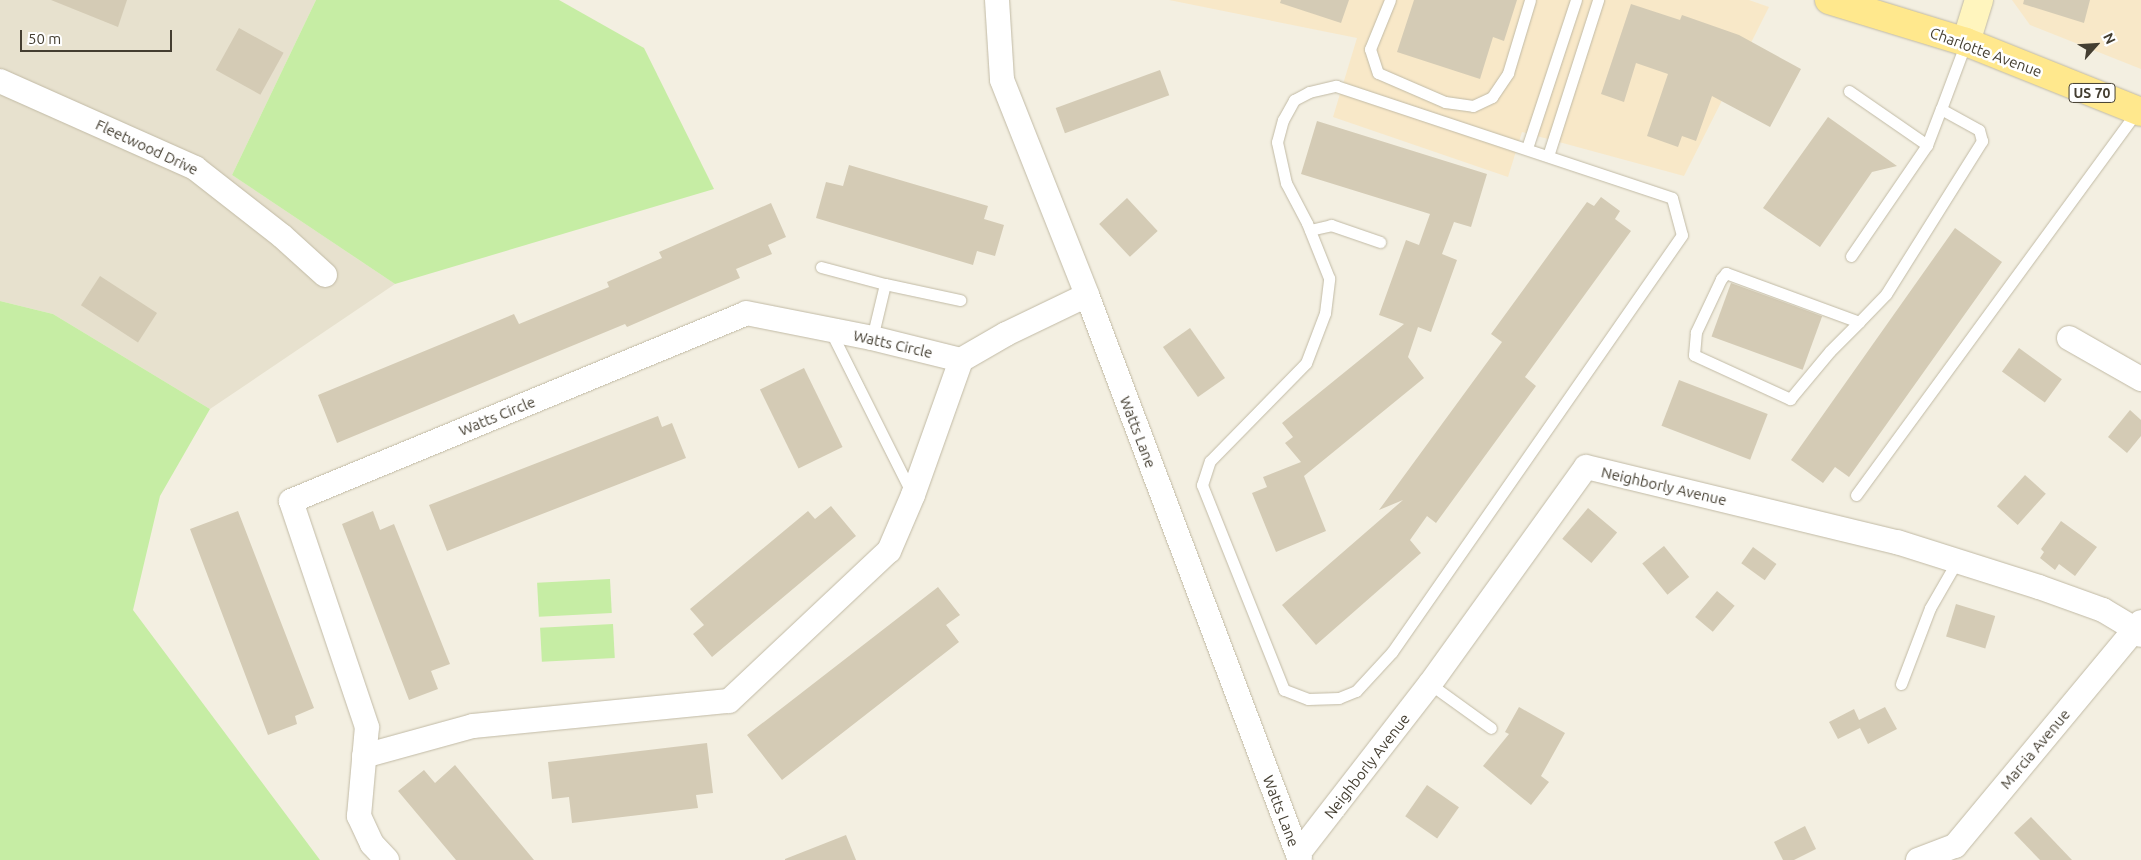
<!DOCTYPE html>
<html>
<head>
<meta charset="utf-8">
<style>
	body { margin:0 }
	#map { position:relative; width:2141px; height:860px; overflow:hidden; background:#f3efe1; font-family:Ubuntu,sans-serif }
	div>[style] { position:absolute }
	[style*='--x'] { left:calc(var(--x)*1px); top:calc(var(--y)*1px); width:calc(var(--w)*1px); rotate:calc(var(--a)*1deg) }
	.residential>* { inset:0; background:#e7e1ce }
	.commercial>* { inset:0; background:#f8e8c8 }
	.green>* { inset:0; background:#c6eda4; transform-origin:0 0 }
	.building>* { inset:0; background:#d4cbb5; transform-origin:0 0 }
	.roads { filter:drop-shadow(0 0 1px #c1baa5) drop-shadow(0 0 1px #c1baa5) }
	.lane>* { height:11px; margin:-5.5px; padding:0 5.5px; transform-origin:5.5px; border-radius:5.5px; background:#fff }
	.street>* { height:24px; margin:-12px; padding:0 12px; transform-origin:12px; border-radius:12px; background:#fff }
	.secondary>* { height:28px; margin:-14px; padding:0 14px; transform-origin:14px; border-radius:14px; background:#fff5be }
	.primary>* { height:28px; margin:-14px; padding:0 14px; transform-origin:14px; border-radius:14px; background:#ffe88d }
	span { translate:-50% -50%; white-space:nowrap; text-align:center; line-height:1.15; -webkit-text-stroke:5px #fff; paint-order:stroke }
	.shield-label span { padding:1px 4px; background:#fff; border:1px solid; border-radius:4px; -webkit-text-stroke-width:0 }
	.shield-label { font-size:14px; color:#443e31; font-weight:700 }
	.street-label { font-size:15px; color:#443e31 }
	.north { position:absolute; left:2071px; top:20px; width:50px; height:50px; -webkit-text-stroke:4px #fff; paint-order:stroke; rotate:64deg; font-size:14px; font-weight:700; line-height:20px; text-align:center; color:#443e31 }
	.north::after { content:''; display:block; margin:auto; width:18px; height:22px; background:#443e31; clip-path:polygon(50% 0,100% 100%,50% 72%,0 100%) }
	.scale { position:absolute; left:20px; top:30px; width:152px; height:22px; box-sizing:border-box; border:2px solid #443e31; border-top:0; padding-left:6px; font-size:15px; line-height:18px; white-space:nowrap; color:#443e31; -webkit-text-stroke:4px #fff; paint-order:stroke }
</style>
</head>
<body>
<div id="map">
	<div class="residential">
		<div style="clip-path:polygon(0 0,316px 0,232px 175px,395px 284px,210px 409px,53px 314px,0 301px)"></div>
	</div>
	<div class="commercial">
		<div style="clip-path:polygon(1169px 0,1749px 0,1769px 7px,1684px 176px,1522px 132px,1508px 177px,1333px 117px,1357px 38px)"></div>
		<div style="clip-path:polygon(2012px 0,2141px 0,2141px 69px,2030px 25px)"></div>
	</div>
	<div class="green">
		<div style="clip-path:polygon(316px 0,559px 0,644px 48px,714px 189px,395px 284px,232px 175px)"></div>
		<div style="clip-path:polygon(0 301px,53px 314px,210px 409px,160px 496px,133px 610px,320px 860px,0 860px)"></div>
		<div style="left:610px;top:579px;width:34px;height:73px;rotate:87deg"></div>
		<div style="left:613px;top:624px;width:34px;height:73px;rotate:87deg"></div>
	</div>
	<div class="building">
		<div style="clip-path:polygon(51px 0,127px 0,118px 27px)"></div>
		<div style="clip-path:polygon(1281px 0,1349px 0,1341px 23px,1280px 3px)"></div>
		<div style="clip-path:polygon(1414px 0,1517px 0,1504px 41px,1493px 37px,1480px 79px,1397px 52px)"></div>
		<div style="clip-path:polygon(2024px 0,2090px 0,2084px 23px,2023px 4px)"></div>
		<div style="clip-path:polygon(1631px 4px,1680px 20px,1682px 15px,1739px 35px,1801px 69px,1770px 127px,1712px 96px,1696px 141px,1682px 136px,1678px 147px,1647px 136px,1668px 74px,1636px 63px,1624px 102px,1601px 94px)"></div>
		<div style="left:239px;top:28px;width:51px;height:48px;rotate:29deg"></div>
		<div style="left:1160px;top:70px;width:27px;height:111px;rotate:70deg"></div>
		<div style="clip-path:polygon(1828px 117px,1897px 166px,1872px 172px,1820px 247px,1763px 208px)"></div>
		<div style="clip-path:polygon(1317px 121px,1487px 174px,1471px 227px,1454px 222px,1442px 254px,1457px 260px,1431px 332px,1418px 327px,1408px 357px,1424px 378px,1304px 476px,1326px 531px,1276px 552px,1252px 493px,1267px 487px,1263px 477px,1301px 462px,1285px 443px,1293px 437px,1282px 423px,1404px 324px,1379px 315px,1406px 240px,1419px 245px,1430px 214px,1301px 174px)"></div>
		<div style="clip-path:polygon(849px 165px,988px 206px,984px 219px,1004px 225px,995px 256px,977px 251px,973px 265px,816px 218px,826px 182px,843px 186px)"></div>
		<div style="clip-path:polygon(1601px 197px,1620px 211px,1615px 219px,1631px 231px,1525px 377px,1536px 386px,1436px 523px,1427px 516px,1410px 540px,1421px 553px,1316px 645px,1282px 605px,1403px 500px,1379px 510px,1502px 342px,1491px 334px,1587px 202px,1594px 206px)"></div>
		<div style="left:1127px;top:198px;width:45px;height:38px;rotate:47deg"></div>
		<div style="clip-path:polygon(771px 203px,786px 237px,768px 245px,772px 254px,736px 269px,740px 278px,627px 327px,625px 324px,337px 443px,318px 395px,514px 314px,519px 324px,609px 287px,607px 282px,662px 258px,659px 252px)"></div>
		<div style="clip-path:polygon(1955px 228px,2002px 262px,1849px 477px,1835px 467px,1823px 483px,1791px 460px)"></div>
		<div style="left:100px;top:276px;width:68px;height:35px;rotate:33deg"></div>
		<div style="left:1731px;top:283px;width:97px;height:57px;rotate:20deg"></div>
		<div style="left:1190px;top:328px;width:61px;height:33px;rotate:55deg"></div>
		<div style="left:2019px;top:348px;width:53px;height:29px;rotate:36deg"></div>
		<div style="left:804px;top:368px;width:88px;height:49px;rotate:64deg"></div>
		<div style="left:1679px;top:380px;width:95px;height:49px;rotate:21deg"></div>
		<div style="clip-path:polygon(2130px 410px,2141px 420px,2141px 436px,2127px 453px,2108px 437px)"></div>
		<div style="clip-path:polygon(658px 416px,662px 427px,672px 423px,686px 458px,447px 551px,429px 505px)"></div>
		<div style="left:2025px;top:475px;width:28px;height:42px;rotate:42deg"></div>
		<div style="clip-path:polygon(831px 506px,856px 536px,712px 657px,693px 634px,704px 625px,690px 609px,808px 511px,815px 519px)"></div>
		<div style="left:1588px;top:508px;width:38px;height:40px;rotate:40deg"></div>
		<div style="clip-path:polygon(238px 511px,314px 708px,295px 716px,297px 724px,268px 735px,190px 529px)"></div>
		<div style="clip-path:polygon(373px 511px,380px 530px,394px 524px,450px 664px,431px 671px,438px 689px,409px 700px,342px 524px)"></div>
		<div style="clip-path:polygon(2061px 521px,2097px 547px,2075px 576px,2059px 564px,2055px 570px,2040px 558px,2044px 552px,2041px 549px)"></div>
		<div style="left:1664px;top:546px;width:40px;height:28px;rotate:51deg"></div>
		<div style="left:1753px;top:547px;width:29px;height:20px;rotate:36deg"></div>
		<div style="clip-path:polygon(938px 587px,960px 615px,946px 625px,959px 642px,782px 780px,747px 735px)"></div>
		<div style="left:1717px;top:591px;width:23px;height:34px;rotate:40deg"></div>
		<div style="left:1956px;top:604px;width:41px;height:34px;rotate:17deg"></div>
		<div style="clip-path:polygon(1519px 707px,1565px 733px,1541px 776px,1549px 782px,1531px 805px,1483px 766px,1509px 734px,1505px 732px)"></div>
		<div style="clip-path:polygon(1885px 707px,1897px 729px,1868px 744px,1860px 728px,1838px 739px,1829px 722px,1854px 709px,1859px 720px)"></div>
		<div style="clip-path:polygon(707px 743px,713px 793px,696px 795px,698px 808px,572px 823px,569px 797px,552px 799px,548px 762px)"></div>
		<div style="clip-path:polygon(455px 765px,534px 860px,456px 860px,398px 791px,424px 770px,435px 783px)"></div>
		<div style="left:1427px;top:785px;width:39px;height:38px;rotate:35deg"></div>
		<div style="clip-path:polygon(2031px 817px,2072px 860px,2040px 860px,2014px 833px)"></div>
		<div style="clip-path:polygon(1805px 826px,1816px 849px,1794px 860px,1783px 860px,1774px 842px)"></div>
		<div style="clip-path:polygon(846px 835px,856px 860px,785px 860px,785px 859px)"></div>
	</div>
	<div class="roads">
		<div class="lane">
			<div style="--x:1390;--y:0;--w:53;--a:112.2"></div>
			<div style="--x:1370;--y:49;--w:25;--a:72"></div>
			<div style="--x:1378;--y:73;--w:73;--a:23.4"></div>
			<div style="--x:1445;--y:102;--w:28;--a:8"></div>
			<div style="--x:1473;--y:106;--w:21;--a:-25"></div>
			<div style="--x:1492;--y:97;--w:29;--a:-56"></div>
			<div style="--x:1508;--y:73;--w:76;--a:-73.2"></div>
			<div style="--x:1336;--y:86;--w:354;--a:18.4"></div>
			<div style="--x:1672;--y:198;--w:38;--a:75"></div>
			<div style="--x:1682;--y:235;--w:508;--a:124.82"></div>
			<div style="--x:1392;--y:652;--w:53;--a:132.7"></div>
			<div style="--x:1356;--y:691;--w:18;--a:158"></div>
			<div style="--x:1339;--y:698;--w:31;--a:178"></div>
			<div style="--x:1308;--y:699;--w:26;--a:-159"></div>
			<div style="--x:1284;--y:690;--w:221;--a:-111.8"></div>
			<div style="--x:1202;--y:485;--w:25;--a:-72"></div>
			<div style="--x:1210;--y:461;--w:137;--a:-45.6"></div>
			<div style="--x:1306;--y:363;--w:53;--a:-69.2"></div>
			<div style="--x:1325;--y:313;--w:35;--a:-83"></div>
			<div style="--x:1329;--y:278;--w:59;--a:-111.8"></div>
			<div style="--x:1307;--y:223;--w:45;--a:-117.7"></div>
			<div style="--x:1286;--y:183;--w:42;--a:-102.4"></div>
			<div style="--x:1277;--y:142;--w:23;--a:-75"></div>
			<div style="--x:1283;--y:120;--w:23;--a:-61"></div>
			<div style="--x:1294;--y:100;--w:17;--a:-28"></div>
			<div style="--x:1309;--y:92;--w:28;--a:-13"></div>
			<div style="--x:1849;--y:91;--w:95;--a:34.7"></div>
			<div style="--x:1527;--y:148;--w:156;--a:-71.7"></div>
			<div style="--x:1548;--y:156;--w:164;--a:-72.2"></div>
			<div style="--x:1310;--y:230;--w:22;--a:-13"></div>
			<div style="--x:1331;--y:225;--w:52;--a:19.1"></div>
			<div style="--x:1851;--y:256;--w:135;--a:-55.6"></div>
			<div style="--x:1927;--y:145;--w:39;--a:-69"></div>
			<div style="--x:821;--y:267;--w:66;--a:14.9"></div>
			<div style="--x:885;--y:284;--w:56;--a:103.5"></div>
			<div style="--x:885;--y:284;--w:77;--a:12"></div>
			<div style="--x:1859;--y:322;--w:142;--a:-159.8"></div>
			<div style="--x:1726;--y:273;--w:8;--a:130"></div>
			<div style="--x:1721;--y:279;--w:59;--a:115.3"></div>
			<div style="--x:1696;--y:332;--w:23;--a:95"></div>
			<div style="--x:1694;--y:355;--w:106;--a:24.6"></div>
			<div style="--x:1790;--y:399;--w:62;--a:-50.2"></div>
			<div style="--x:1830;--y:351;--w:41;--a:-45"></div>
			<div style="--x:1859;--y:322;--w:39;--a:-46"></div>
			<div style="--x:1886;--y:294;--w:181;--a:-57.9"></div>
			<div style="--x:1982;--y:141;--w:11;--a:-105"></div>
			<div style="--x:1979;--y:130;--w:43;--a:-151.1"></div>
			<div style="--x:1941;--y:109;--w:72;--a:-69.5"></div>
			<div style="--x:830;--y:330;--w:183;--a:63.4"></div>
			<div style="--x:1856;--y:495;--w:476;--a:-53.8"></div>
			<div style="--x:1430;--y:684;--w:75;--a:35.8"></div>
			<div style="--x:1901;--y:684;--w:81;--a:-69.1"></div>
			<div style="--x:1930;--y:608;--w:54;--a:-60.1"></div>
		</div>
		<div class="street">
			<div style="--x:997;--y:0;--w:80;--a:86.4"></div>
			<div style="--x:1002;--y:80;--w:231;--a:68.4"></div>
			<div style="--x:1087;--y:295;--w:604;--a:69.34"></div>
			<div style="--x:0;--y:81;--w:214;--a:24"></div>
			<div style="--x:195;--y:168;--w:110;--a:38"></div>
			<div style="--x:282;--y:236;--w:58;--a:42.2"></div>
			<div style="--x:2069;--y:338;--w:83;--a:29.7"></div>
			<div style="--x:364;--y:756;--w:113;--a:-15.4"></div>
			<div style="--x:473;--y:726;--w:257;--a:-5.6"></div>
			<div style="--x:729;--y:701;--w:219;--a:-43.2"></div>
			<div style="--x:889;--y:551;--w:61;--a:-66.8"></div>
			<div style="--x:913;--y:495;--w:143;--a:-70.4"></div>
			<div style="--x:1298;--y:854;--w:215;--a:-52.2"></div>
			<div style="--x:1430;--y:684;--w:267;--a:-54.3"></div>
			<div style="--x:1586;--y:467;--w:320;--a:13.6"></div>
			<div style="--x:1897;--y:542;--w:149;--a:17.6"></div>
			<div style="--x:2039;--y:587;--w:68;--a:19.8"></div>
			<div style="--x:2103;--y:610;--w:37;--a:31"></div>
			<div style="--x:2135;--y:629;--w:8;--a:45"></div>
			<div style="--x:387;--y:860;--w:22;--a:-133"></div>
			<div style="--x:372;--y:844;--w:31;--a:-115"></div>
			<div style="--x:359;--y:816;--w:89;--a:-84.9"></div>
			<div style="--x:367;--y:727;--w:238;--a:-108.6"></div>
			<div style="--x:291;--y:501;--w:492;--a:-22.4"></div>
			<div style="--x:746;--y:313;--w:128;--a:11.2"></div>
			<div style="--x:872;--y:338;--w:92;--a:13.9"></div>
			<div style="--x:961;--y:360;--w:52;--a:-30"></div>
			<div style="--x:1006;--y:334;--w:90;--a:-25.7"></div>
			<div style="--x:1918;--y:860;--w:40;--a:-21"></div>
			<div style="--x:1955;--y:846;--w:291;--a:-50.3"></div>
		</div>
		<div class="secondary">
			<div style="--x:1966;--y:42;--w:44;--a:-72.8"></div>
		</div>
		<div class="primary">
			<div style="--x:1829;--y:0;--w:143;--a:17"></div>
			<div style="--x:1966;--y:42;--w:188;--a:21.8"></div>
		</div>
	</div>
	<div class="shield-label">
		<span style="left:2092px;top:93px">US 70</span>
	</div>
	<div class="street-label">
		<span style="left:1986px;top:52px;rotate:20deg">Charlotte Avenue</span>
		<span style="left:147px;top:147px;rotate:25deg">Fleetwood Drive</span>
		<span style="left:893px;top:344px;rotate:13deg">Watts Circle</span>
		<span style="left:497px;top:416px;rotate:-22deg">Watts Circle</span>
		<span style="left:1138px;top:432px;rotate:69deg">Watts Lane</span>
		<span style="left:1664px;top:486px;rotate:13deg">Neighborly Avenue</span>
		<span style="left:2035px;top:749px;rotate:-50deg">Marcia Avenue</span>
		<span style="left:1367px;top:766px;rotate:-52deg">Neighborly Avenue</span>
		<span style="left:1281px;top:811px;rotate:69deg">Watts Lane</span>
	</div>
	<div class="north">N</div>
	<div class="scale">50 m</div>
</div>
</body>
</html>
